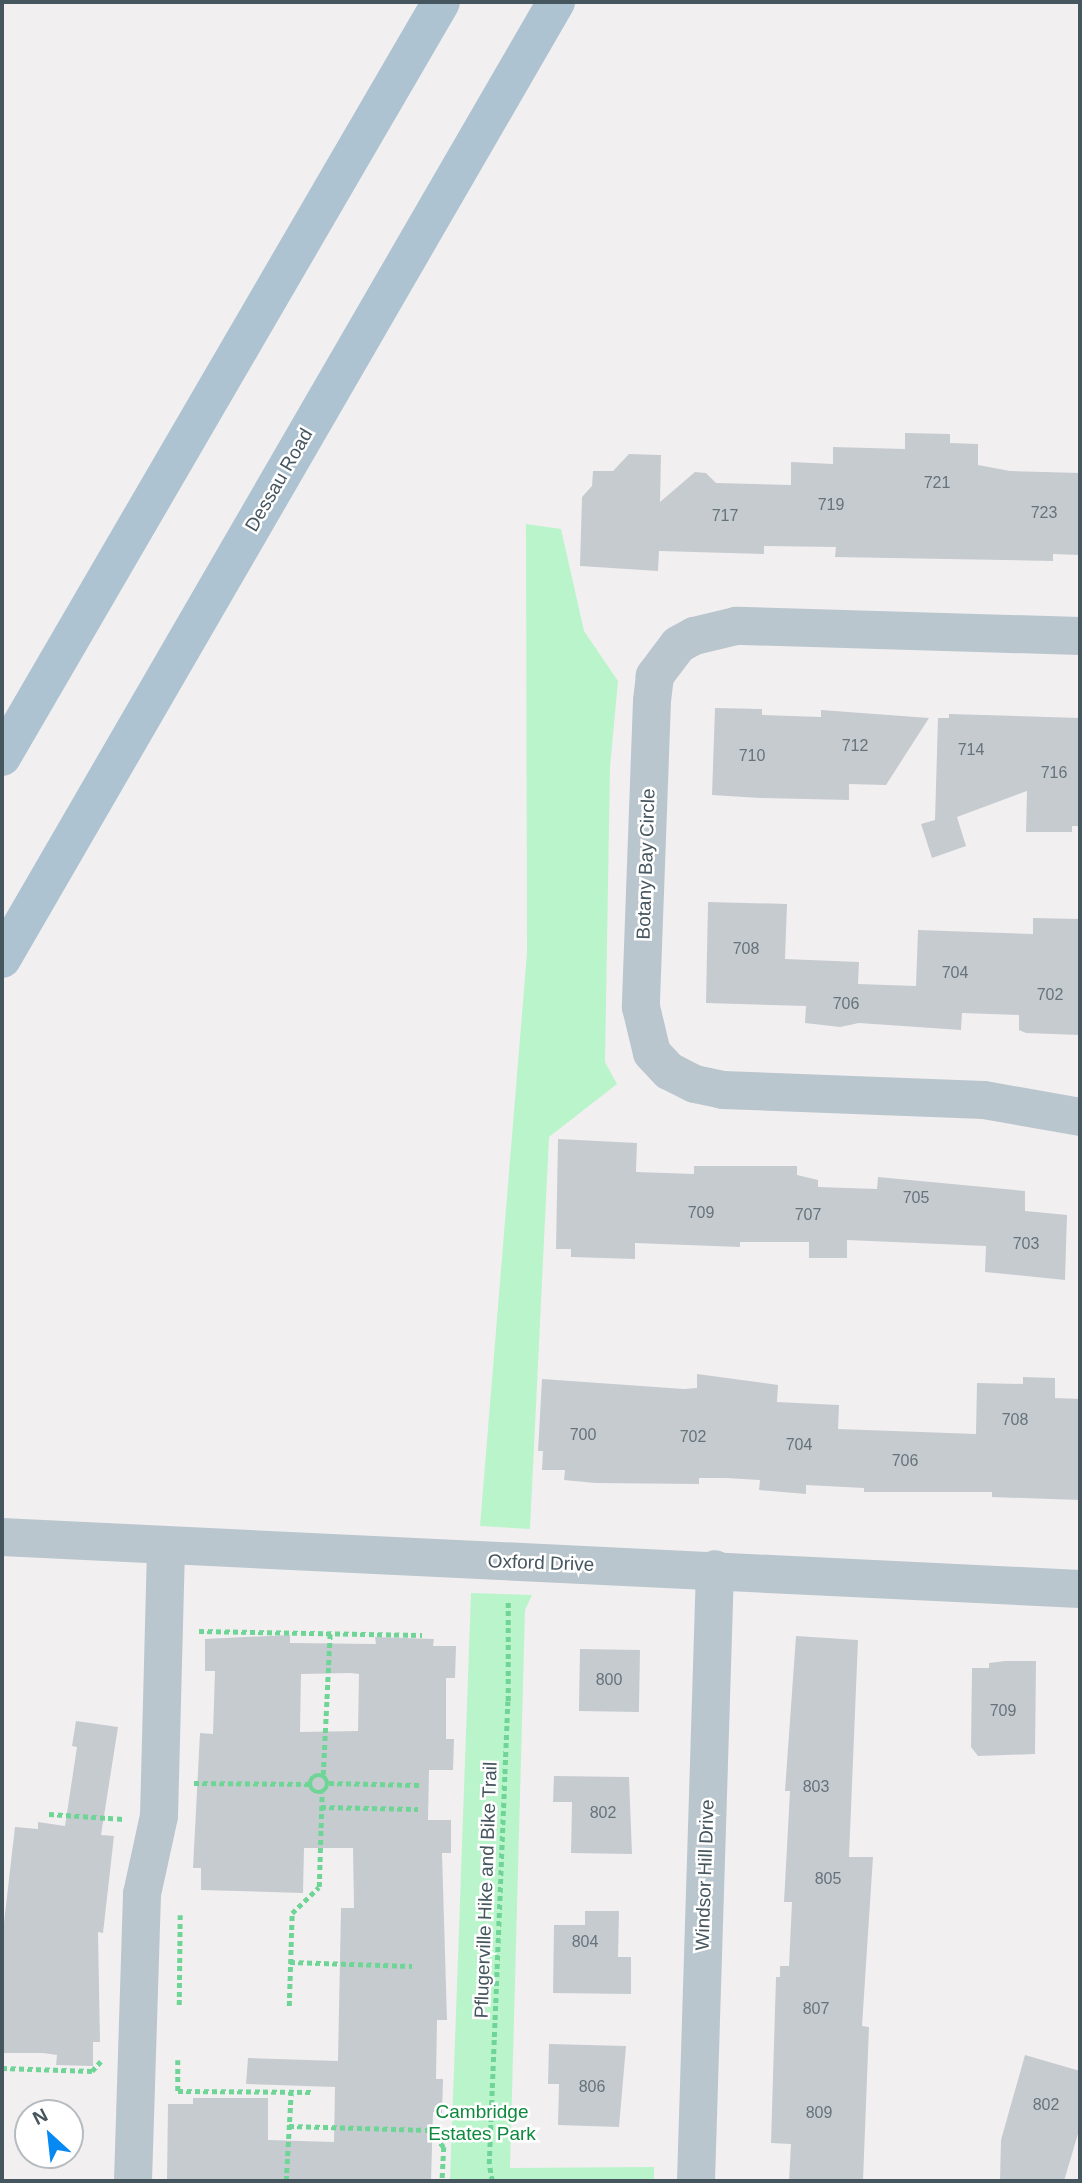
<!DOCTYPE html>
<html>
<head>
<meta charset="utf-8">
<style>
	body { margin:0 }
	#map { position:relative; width:1082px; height:2183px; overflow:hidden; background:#f2eff0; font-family:Arial,sans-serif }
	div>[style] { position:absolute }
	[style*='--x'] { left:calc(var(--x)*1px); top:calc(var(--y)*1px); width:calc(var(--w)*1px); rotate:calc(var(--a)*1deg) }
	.green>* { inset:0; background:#baf4ca }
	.building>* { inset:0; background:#c6cbd0; transform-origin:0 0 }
	.path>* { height:4.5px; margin-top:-2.25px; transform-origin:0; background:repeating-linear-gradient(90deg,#6fd597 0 5px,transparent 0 8.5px) }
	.path>.ring { margin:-2.25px; padding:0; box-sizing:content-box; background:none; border:4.5px solid #6fd597; border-radius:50% }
	.minor>* { height:38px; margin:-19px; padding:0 19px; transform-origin:19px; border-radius:19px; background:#bac6ce }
	.major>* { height:38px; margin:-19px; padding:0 19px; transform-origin:19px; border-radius:19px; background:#adc3d1 }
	span { translate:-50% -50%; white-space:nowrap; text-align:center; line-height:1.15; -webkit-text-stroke:5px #fff; paint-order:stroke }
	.number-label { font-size:16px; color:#66737b }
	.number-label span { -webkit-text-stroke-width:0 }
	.street-label { font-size:19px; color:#46565f }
	.park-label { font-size:19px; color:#0e893e }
	.frame { position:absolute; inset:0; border:4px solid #46565f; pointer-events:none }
	.north { position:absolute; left:14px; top:2099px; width:70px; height:70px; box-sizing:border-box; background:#fff; border:2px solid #b5bbbf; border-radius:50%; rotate:333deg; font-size:19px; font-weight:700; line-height:28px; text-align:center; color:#46565f }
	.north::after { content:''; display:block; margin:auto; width:24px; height:32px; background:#0789f4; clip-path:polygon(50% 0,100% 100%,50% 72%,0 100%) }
</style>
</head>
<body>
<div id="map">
	<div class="green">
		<div style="clip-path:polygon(526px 524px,561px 529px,584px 631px,618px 681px,610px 767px,605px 1062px,617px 1084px,549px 1137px,530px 1529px,480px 1526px,527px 953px)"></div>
		<div style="clip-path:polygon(471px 1593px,532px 1595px,525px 1610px,510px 2168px,654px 2167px,654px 2181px,450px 2181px)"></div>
	</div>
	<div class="building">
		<div style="clip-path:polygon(905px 433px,950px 434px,950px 443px,978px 444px,978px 465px,1010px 471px,1080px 473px,1080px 555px,1053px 554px,1053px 561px,835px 557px,836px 547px,764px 546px,764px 554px,659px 551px,658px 571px,580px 566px,582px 497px,592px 486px,593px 471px,613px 471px,629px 454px,661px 455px,660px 502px,695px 472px,706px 473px,716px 483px,791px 485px,791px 462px,833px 464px,833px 447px,905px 449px)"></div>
		<div style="clip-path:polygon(715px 708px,762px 709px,762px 715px,821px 717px,821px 710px,929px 718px,886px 785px,849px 784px,849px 800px,760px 798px,712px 795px)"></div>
		<div style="clip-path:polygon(949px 714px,1080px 718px,1080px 826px,1072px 826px,1072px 832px,1026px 832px,1027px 791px,957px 817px,966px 846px,932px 858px,921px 824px,935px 820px,938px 718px,949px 718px)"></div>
		<div style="clip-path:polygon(708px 902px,787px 904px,785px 959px,859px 962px,858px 984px,916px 986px,918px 930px,1033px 934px,1033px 918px,1080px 919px,1080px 1035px,1026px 1033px,1019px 1030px,1019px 1015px,962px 1013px,961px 1030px,859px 1023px,840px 1027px,805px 1023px,806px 1006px,706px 1003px)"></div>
		<div style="clip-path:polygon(558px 1139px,637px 1143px,636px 1172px,694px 1174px,694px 1166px,797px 1166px,797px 1175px,818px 1180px,818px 1187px,877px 1189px,878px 1177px,1025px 1191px,1025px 1211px,1067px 1215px,1065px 1280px,985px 1272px,986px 1246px,847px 1240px,847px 1258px,809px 1258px,809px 1242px,740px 1242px,740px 1247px,635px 1243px,635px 1259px,571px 1257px,571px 1249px,556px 1249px)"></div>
		<div style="clip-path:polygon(697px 1374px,778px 1385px,777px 1402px,839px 1405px,838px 1429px,976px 1434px,977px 1383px,1023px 1384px,1023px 1377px,1055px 1378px,1055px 1398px,1080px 1399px,1080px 1500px,992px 1497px,992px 1492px,864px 1492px,864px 1488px,806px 1485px,806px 1494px,759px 1490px,760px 1480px,726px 1478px,699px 1478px,699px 1484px,595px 1483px,564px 1480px,565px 1470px,542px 1470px,543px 1451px,538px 1451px,542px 1379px,684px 1389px,697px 1388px)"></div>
		<div style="clip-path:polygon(evenodd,290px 1635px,290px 1643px,376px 1644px,375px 1637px,434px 1639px,433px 1646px,456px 1646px,455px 1678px,446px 1678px,446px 1739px,454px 1739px,453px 1770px,429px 1770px,428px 1820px,451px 1820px,451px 1853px,442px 1853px,447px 2020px,437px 2020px,436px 2079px,443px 2079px,442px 2113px,433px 2112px,431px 2181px,167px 2181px,168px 2104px,193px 2104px,193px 2098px,268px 2098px,268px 2140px,334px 2142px,335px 2087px,246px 2084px,248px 2058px,338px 2061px,341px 1908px,354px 1908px,353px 1848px,304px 1848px,303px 1893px,201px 1890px,201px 1868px,193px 1868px,200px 1733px,213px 1734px,215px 1671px,205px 1671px,205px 1639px,290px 1635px,351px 1673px,359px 1674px,358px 1731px,300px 1732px,301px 1674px,351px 1673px)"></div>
		<div style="clip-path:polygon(796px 1636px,858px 1640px,849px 1857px,873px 1857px,862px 2026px,869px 2027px,863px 2181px,789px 2181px,791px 2144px,771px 2143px,776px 1977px,780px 1977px,780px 1966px,789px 1966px,792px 1902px,784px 1902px,790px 1791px,785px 1791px)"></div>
		<div style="left:580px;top:1649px;width:60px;height:62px;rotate:1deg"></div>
		<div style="clip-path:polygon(1005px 1661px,1036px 1661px,1035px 1754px,978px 1756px,971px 1747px,972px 1668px,989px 1668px,989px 1663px)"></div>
		<div style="clip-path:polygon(76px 1721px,118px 1727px,101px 1835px,114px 1836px,103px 1933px,98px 1932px,100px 2042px,93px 2042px,93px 2066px,56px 2065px,57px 2055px,43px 2053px,2px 2053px,2px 1940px,15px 1827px,38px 1829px,38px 1822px,65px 1826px,77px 1747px,72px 1746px)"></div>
		<div style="clip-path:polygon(554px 1776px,629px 1777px,632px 1854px,571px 1853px,572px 1802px,553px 1802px)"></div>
		<div style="clip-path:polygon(585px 1911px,619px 1911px,618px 1957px,631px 1957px,631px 1994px,553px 1993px,554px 1925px,585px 1925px)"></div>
		<div style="clip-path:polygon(549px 2044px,626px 2046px,619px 2127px,558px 2125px,559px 2084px,548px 2084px)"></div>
		<div style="clip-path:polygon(1025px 2055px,1080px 2071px,1080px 2127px,1064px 2181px,1000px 2181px,1001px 2140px)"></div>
	</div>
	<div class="path">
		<div style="--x:199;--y:1631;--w:223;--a:1"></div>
		<div class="ring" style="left:310px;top:1775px;width:13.5px;height:13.5px"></div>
		<div style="--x:323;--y:1775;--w:142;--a:-87.2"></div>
		<div style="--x:194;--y:1783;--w:116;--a:0.5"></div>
		<div style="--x:329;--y:1783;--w:90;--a:1.3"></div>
		<div style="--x:321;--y:1807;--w:97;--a:1.2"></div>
		<div style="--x:49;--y:1814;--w:75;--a:3.8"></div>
		<div style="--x:290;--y:1962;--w:122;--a:1.9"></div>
		<div style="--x:179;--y:2005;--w:90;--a:-89.4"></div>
		<div style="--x:289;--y:2006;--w:93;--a:-88.2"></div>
		<div style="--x:292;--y:1913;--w:37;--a:-44"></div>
		<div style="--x:319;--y:1887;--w:94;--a:-88.2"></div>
		<div style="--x:178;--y:2060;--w:31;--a:90"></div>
		<div style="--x:178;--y:2091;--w:136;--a:0.4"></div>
		<div style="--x:2;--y:2068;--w:90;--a:1.9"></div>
		<div style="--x:92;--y:2071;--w:13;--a:-48"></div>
		<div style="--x:289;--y:2126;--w:141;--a:1.6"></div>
		<div style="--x:430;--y:2130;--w:22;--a:51"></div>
		<div style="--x:444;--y:2147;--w:34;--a:93"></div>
		<div style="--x:2;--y:2181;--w:14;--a:0"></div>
		<div style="--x:286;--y:2181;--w:89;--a:-86.8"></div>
		<div style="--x:492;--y:2181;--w:17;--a:-100"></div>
		<div style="--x:489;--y:2164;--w:463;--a:-87.7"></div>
		<div style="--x:508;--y:1701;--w:101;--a:-90"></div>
	</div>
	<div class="minor">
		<div style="--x:1080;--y:636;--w:344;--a:-178.3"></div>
		<div style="--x:736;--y:626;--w:43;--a:166.6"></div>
		<div style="--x:694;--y:636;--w:18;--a:151"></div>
		<div style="--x:678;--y:645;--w:39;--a:127"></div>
		<div style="--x:655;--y:676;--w:25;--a:97"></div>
		<div style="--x:652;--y:701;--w:306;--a:92.1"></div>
		<div style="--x:641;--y:1007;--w:47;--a:76.6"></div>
		<div style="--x:652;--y:1053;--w:25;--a:47"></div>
		<div style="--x:669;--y:1071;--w:29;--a:27"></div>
		<div style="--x:695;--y:1084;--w:29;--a:12"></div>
		<div style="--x:723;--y:1090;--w:261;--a:2.2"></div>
		<div style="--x:984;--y:1100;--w:97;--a:10"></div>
		<div style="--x:2;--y:1537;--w:1079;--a:2.76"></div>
		<div style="--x:133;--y:2181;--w:287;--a:-88.2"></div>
		<div style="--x:142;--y:1894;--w:80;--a:-77.7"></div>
		<div style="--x:159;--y:1816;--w:268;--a:-88.5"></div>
		<div style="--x:696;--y:2181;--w:612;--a:-88.22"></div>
	</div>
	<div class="major">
		<div style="--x:2;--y:757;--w:873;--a:-59.82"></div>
		<div style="--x:2;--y:959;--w:1106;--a:-59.93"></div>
	</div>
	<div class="number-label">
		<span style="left:937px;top:483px">721</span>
		<span style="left:831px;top:505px">719</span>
		<span style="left:1044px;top:513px">723</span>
		<span style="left:725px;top:516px">717</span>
		<span style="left:855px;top:746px">712</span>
		<span style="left:971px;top:750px">714</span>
		<span style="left:752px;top:756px">710</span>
		<span style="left:1054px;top:773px">716</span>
		<span style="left:746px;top:949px">708</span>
		<span style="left:955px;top:973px">704</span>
		<span style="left:1050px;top:995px">702</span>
		<span style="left:846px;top:1004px">706</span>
		<span style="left:916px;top:1198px">705</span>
		<span style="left:701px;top:1213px">709</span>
		<span style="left:808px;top:1215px">707</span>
		<span style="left:1026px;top:1244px">703</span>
		<span style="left:1015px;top:1420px">708</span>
		<span style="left:583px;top:1435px">700</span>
		<span style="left:693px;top:1437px">702</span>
		<span style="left:799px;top:1445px">704</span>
		<span style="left:905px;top:1461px">706</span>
		<span style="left:609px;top:1680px">800</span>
		<span style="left:1003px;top:1711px">709</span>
		<span style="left:816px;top:1787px">803</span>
		<span style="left:603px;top:1813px">802</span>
		<span style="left:828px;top:1879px">805</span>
		<span style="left:585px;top:1942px">804</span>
		<span style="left:816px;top:2009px">807</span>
		<span style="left:592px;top:2087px">806</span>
		<span style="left:1046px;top:2105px">802</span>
		<span style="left:819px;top:2113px">809</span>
	</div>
	<div class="street-label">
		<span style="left:279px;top:480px;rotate:-60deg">Dessau Road</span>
		<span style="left:646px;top:864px;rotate:-88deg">Botany Bay Circle</span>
		<span style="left:541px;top:1563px;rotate:2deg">Oxford Drive</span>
		<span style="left:705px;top:1875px;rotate:-88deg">Windsor Hill Drive</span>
		<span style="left:486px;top:1890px;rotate:-88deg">Pflugerville Hike and Bike Trail</span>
	</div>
	<div class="park-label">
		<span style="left:482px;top:2123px">Cambridge<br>Estates Park</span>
	</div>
	<div class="frame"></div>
	<div class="north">N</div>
</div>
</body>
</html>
